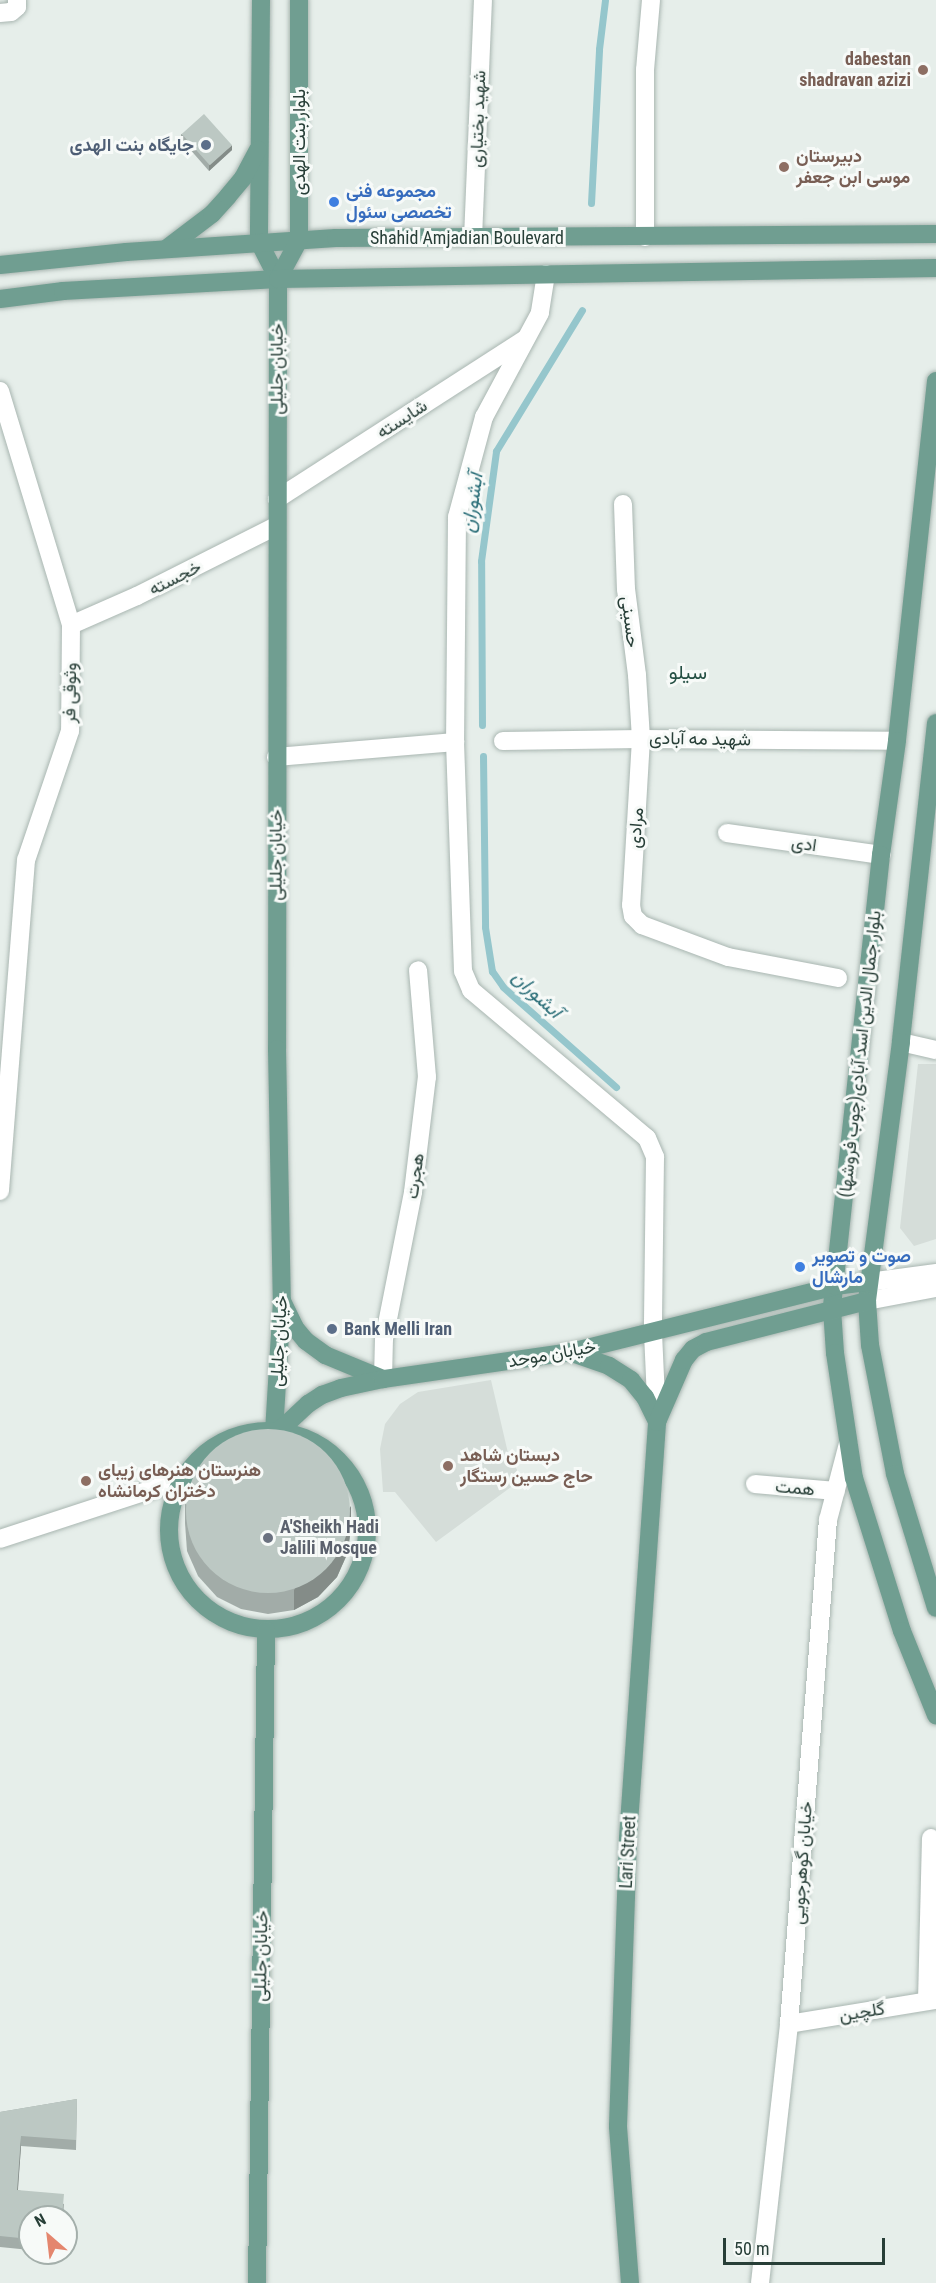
<!DOCTYPE html>
<html>
<head>
<meta charset="utf-8">
<style>
	body { margin:0 }
	#map { position:relative; width:936px; height:2283px; overflow:hidden; background:#e6eeea; font-family:"Roboto Condensed",Vazirmatn,sans-serif }
	div>[style] { position:absolute }
	[style*='--x'] { left:calc(var(--x)*1px); top:calc(var(--y)*1px); width:calc(var(--w)*1px); rotate:calc(var(--a)*1deg) }
	.built>* { inset:0; background:#d5ddd9 }
	.stream>* { height:7px; margin:-3.5px; padding:0 3.5px; transform-origin:3.5px; border-radius:3.5px; background:#95c6cc }
	.roads { filter:drop-shadow(0 0 2px #a9b6b1) drop-shadow(0 0 2px #a9b6b1) }
	.minor>* { height:18px; margin:-9px; padding:0 9px; transform-origin:9px; border-radius:9px; background:#fff }
	.major>* { height:18px; margin:-9px; padding:0 9px; transform-origin:9px; border-radius:9px; background:#709e91 }
	.major>.ring { margin:-9px; padding:0; box-sizing:content-box; background:none; border:18px solid #709e91; border-radius:50% }
	.wall>* { inset:0; background:#a2aca8 }
	.shaded-wall>* { inset:0; background:#848c88 }
	.building>* { inset:0; background:#bcc8c3; transform-origin:0 0 }
	.round { border-radius:50% }
	.dots>* { width:16px; height:16px; translate:-50% -50%; box-sizing:border-box; border:3px solid #f7faf8; border-radius:50% }
	span { translate:-50% -50%; white-space:nowrap; text-align:center; line-height:1.15; -webkit-text-stroke:6px #f7faf8; paint-order:stroke }
	.education-label { font-size:18px; color:#785e54; font-weight:700 }
	.right { translate:-100% -50%; text-align:right }
	.left { translate:0 -50%; text-align:left }
	.street-label { font-size:18px; color:#273e37 }
	.service-label { font-size:18px; color:#4e5e75; font-weight:700 }
	.shop-label { font-size:18px; color:#366cbe; font-weight:700 }
	.worship-label { font-size:18px; color:#5b616d; font-weight:700 }
	.water-label { font-size:20px; color:#266b75; font-style:italic }
	.neighbourhood-label { font-size:20px; color:#244f43 }
	.north { position:absolute; left:18px; top:2205px; width:60px; height:60px; box-sizing:border-box; background:#f7faf8; border:2px solid #a4afab; border-radius:50%; rotate:332deg; font-size:16px; font-weight:700; line-height:24px; text-align:center; color:#273e37 }
	.north::after { content:''; display:block; margin:auto; width:21px; height:27px; background:#e4866e; clip-path:polygon(50% 0,100% 100%,50% 72%,0 100%) }
	.scale { position:absolute; left:723px; top:2238px; width:162px; height:27px; box-sizing:border-box; border:3px solid #273e37; border-top:0; padding-left:8px; font-size:18px; line-height:21px; white-space:nowrap; color:#273e37; -webkit-text-stroke:4px #f7faf8; paint-order:stroke }
</style>
</head>
<body>
<div id="map">
	<div class="built">
		<div style="clip-path:polygon(918px 1064px,936px 1064px,936px 1239px,914px 1246px,900px 1228px)"></div>
		<div style="clip-path:polygon(491px 1380px,508px 1453px,522px 1479px,436px 1542px,395px 1492px,383px 1492px,380px 1449px,385px 1424px,400px 1404px,418px 1392px)"></div>
	</div>
	<div class="stream">
		<div style="--x:591;--y:203;--w:154;--a:-87"></div>
		<div style="--x:599;--y:49;--w:49;--a:-83"></div>
		<div style="--x:482;--y:725;--w:164;--a:-90.3"></div>
		<div style="--x:481;--y:561;--w:111;--a:-82.2"></div>
		<div style="--x:496;--y:451;--w:165;--a:-58.6"></div>
		<div style="--x:483;--y:756;--w:171;--a:89.3"></div>
		<div style="--x:485;--y:927;--w:45;--a:81"></div>
		<div style="--x:492;--y:971;--w:19;--a:55"></div>
		<div style="--x:503;--y:987;--w:151;--a:41.5"></div>
	</div>
	<div class="roads">
		<div class="minor">
			<div style="--x:0;--y:13;--w:11;--a:-5"></div>
			<div style="--x:11;--y:12;--w:8;--a:-40"></div>
			<div style="--x:17;--y:7;--w:7;--a:-90"></div>
			<div style="--x:645;--y:237;--w:167;--a:-90"></div>
			<div style="--x:645;--y:70;--w:70;--a:-85.1"></div>
			<div style="--x:473;--y:238;--w:238;--a:-87.6"></div>
			<div style="--x:546;--y:274;--w:39;--a:99"></div>
			<div style="--x:540;--y:313;--w:118;--a:118.3"></div>
			<div style="--x:484;--y:417;--w:104;--a:105.1"></div>
			<div style="--x:457;--y:517;--w:225;--a:90.5"></div>
			<div style="--x:455;--y:742;--w:229;--a:88"></div>
			<div style="--x:463;--y:971;--w:21;--a:67"></div>
			<div style="--x:471;--y:990;--w:230;--a:40.1"></div>
			<div style="--x:647;--y:1138;--w:21;--a:67"></div>
			<div style="--x:655;--y:1157;--w:176;--a:90.7"></div>
			<div style="--x:653;--y:1333;--w:89;--a:87.4"></div>
			<div style="--x:0;--y:391;--w:245;--a:73.1"></div>
			<div style="--x:71;--y:625;--w:106;--a:90.5"></div>
			<div style="--x:70;--y:731;--w:136;--a:108.8"></div>
			<div style="--x:26;--y:860;--w:332;--a:94.5"></div>
			<div style="--x:277;--y:499;--w:295;--a:-32.8"></div>
			<div style="--x:623;--y:504;--w:85;--a:88"></div>
			<div style="--x:626;--y:589;--w:87;--a:82.7"></div>
			<div style="--x:637;--y:675;--w:64;--a:86.4"></div>
			<div style="--x:641;--y:739;--w:166;--a:93.4"></div>
			<div style="--x:631;--y:905;--w:11;--a:80"></div>
			<div style="--x:633;--y:916;--w:13;--a:45"></div>
			<div style="--x:642;--y:925;--w:92;--a:20.4"></div>
			<div style="--x:728;--y:957;--w:112;--a:10.8"></div>
			<div style="--x:71;--y:625;--w:72;--a:-23.7"></div>
			<div style="--x:137;--y:596;--w:156;--a:-26.7"></div>
			<div style="--x:503;--y:741;--w:138;--a:-0.8"></div>
			<div style="--x:641;--y:739;--w:256;--a:0.4"></div>
			<div style="--x:276;--y:757;--w:180;--a:-4.8"></div>
			<div style="--x:727;--y:833;--w:156;--a:8.1"></div>
			<div style="--x:901;--y:1042;--w:36;--a:13"></div>
			<div style="--x:869;--y:1282;--w:68;--a:-7.7"></div>
			<div style="--x:867;--y:1301;--w:70;--a:-10.7"></div>
			<div style="--x:383;--y:1379;--w:40;--a:-88.6"></div>
			<div style="--x:384;--y:1339;--w:150;--a:-78.8"></div>
			<div style="--x:413;--y:1192;--w:116;--a:-83.1"></div>
			<div style="--x:427;--y:1077;--w:107;--a:-94.8"></div>
			<div style="--x:755;--y:1484;--w:81;--a:4.9"></div>
			<div style="--x:0;--y:1539;--w:190;--a:-18.1"></div>
			<div style="--x:927;--y:2001;--w:163;--a:-88.6"></div>
			<div style="--x:789;--y:2024;--w:149;--a:-9.3"></div>
			<div style="--x:760;--y:2283;--w:261;--a:-83.6"></div>
			<div style="--x:789;--y:2024;--w:506;--a:-85.58"></div>
			<div style="--x:828;--y:1520;--w:79;--a:-75.3"></div>
		</div>
		<div class="major">
			<div style="--x:261;--y:0;--w:242;--a:90.5"></div>
			<div style="--x:259;--y:242;--w:42;--a:62.8"></div>
			<div style="--x:278;--y:279;--w:770;--a:90.07"></div>
			<div style="--x:277;--y:1049;--w:252;--a:88.9"></div>
			<div style="--x:282;--y:1301;--w:130;--a:93.5"></div>
			<div style="--x:166;--y:249;--w:58;--a:-37.3"></div>
			<div style="--x:212;--y:214;--w:24;--a:-48"></div>
			<div style="--x:228;--y:196;--w:23;--a:-50"></div>
			<div style="--x:243;--y:178;--w:32;--a:-62"></div>
			<div style="--x:0;--y:265;--w:127;--a:-5.9"></div>
			<div style="--x:126;--y:252;--w:210;--a:-3.8"></div>
			<div style="--x:336;--y:238;--w:600;--a:-0.38"></div>
			<div style="--x:278;--y:279;--w:44;--a:-61.7"></div>
			<div style="--x:299;--y:240;--w:240;--a:-90"></div>
			<div style="--x:0;--y:299;--w:64;--a:-7.2"></div>
			<div style="--x:63;--y:291;--w:215;--a:-3.2"></div>
			<div style="--x:278;--y:279;--w:658;--a:-0.96"></div>
			<div style="--x:936;--y:381;--w:362;--a:96.2"></div>
			<div style="--x:897;--y:741;--w:115;--a:98"></div>
			<div style="--x:881;--y:855;--w:457;--a:96.2"></div>
			<div style="--x:832;--y:1309;--w:44;--a:86.1"></div>
			<div style="--x:835;--y:1353;--w:126;--a:81.4"></div>
			<div style="--x:854;--y:1478;--w:160;--a:72.6"></div>
			<div style="--x:902;--y:1631;--w:91;--a:68"></div>
			<div style="--x:936;--y:723;--w:321;--a:96.3"></div>
			<div style="--x:901;--y:1042;--w:261;--a:97.5"></div>
			<div style="--x:867;--y:1301;--w:44;--a:86.1"></div>
			<div style="--x:870;--y:1345;--w:131;--a:79"></div>
			<div style="--x:895;--y:1474;--w:140;--a:73"></div>
			<div style="--x:282;--y:1301;--w:30;--a:64"></div>
			<div style="--x:295;--y:1328;--w:17;--a:50"></div>
			<div style="--x:306;--y:1341;--w:24;--a:36"></div>
			<div style="--x:325;--y:1355;--w:63;--a:22.5"></div>
			<div style="--x:572;--y:1353;--w:39;--a:19"></div>
			<div style="--x:609;--y:1366;--w:26;--a:32"></div>
			<div style="--x:631;--y:1380;--w:22;--a:51"></div>
			<div style="--x:645;--y:1397;--w:28;--a:64"></div>
			<div class="ring" style="left:169px;top:1431px;width:180px;height:180px"></div>
			<div style="--x:279;--y:1431;--w:40;--a:-43"></div>
			<div style="--x:308;--y:1404;--w:17;--a:-33"></div>
			<div style="--x:322;--y:1395;--w:20;--a:-20"></div>
			<div style="--x:341;--y:1388;--w:43;--a:-12.1"></div>
			<div style="--x:383;--y:1379;--w:190;--a:-8.2"></div>
			<div style="--x:571;--y:1352;--w:272;--a:-14"></div>
			<div style="--x:835;--y:1286;--w:34;--a:-7"></div>
			<div style="--x:257;--y:2283;--w:653;--a:-89.21"></div>
			<div style="--x:630;--y:2283;--w:157;--a:-94.4"></div>
			<div style="--x:618;--y:2126;--w:288;--a:-88"></div>
			<div style="--x:628;--y:1838;--w:417;--a:-86"></div>
			<div style="--x:657;--y:1422;--w:68;--a:-66.5"></div>
			<div style="--x:684;--y:1360;--w:14;--a:-51"></div>
			<div style="--x:693;--y:1349;--w:15;--a:-28"></div>
			<div style="--x:706;--y:1342;--w:166;--a:-14.3"></div>
		</div>
	</div>
	<div class="wall">
		<div style="clip-path:polygon(181px 134px,232px 150px,209px 171px,181px 139px)"></div>
		<div style="clip-path:polygon(185px 1504px,351px 1526px,348px 1552px,337px 1577px,318px 1597px,294px 1610px,268px 1614px,241px 1609px,217px 1597px,198px 1576px,187px 1551px,185px 1523px)"></div>
		<div style="clip-path:polygon(77px 2099px,76px 2150px,21px 2146px,18px 2190px,64px 2204px,63px 2217px,30px 2217px,30px 2250px,0 2247px,0 2112px)"></div>
	</div>
	<div class="shaded-wall">
		<div style="clip-path:polygon(232px 145px,232px 150px,209px 171px,209px 165px)"></div>
		<div style="clip-path:polygon(351px 1506px,351px 1526px,348px 1552px,337px 1577px,318px 1597px,294px 1610px,294px 1590px)"></div>
		<div style="clip-path:polygon(21px 2136px,21px 2146px,17px 2200px,17px 2190px)"></div>
	</div>
	<div class="building">
		<div style="left:204px;top:114px;width:42px;height:30px;rotate:48deg"></div>
		<div class="round" style="left:186px;top:1429px;width:164px;height:164px"></div>
		<div style="clip-path:polygon(77px 2099px,76px 2140px,21px 2136px,17px 2190px,64px 2194px,62px 2217px,30px 2217px,30px 2239px,0 2236px,0 2112px)"></div>
	</div>
	<div class="dots">
		<div style="left:923px;top:70px;background:#8d6e63"></div>
		<div style="left:206px;top:145px;background:#5c6f8a"></div>
		<div style="left:784px;top:167px;background:#8d6e63"></div>
		<div style="left:334px;top:202px;background:#3f7fe0"></div>
		<div style="left:800px;top:1267px;background:#3f7fe0"></div>
		<div style="left:332px;top:1329px;background:#5c6f8a"></div>
		<div style="left:448px;top:1466px;background:#8d6e63"></div>
		<div style="left:86px;top:1481px;background:#8d6e63"></div>
		<div style="left:268px;top:1538px;background:#6b7280"></div>
	</div>
	<div class="education-label">
		<span class="right" style="left:911px;top:70px">dabestan<br>shadravan azizi</span>
		<span class="left" style="left:796px;top:167px">دبیرستان<br>موسی ابن جعفر</span>
		<span class="left" style="left:460px;top:1466px">دبستان شاهد<br>حاج حسین رستگار</span>
		<span class="left" style="left:98px;top:1481px">هنرستان هنرهای زیبای<br>دختران کرمانشاه</span>
	</div>
	<div class="street-label">
		<span style="left:478px;top:119px;rotate:-88deg">شهید بختیاری</span>
		<span style="left:299px;top:142px;rotate:-90deg">بلوار بنت الهدی</span>
		<span style="left:467px;top:238px">Shahid Amjadian Boulevard</span>
		<span style="left:277px;top:369px;rotate:-90deg">خیابان جلیلی</span>
		<span style="left:402px;top:419px;rotate:-33deg">شایسته</span>
		<span style="left:175px;top:578px;rotate:-27deg">خجسته</span>
		<span style="left:630px;top:622px;rotate:83deg">حسینی</span>
		<span style="left:70px;top:693px;rotate:-89deg">وثوقی فر</span>
		<span style="left:700px;top:739px;rotate:1deg">شهید مه آبادی</span>
		<span style="left:636px;top:828px;rotate:-86deg">مرادی</span>
		<span style="left:804px;top:844px;rotate:8deg">ادی</span>
		<span style="left:276px;top:855px;rotate:-90deg">خیابان جلیلی</span>
		<span style="left:860px;top:1054px;rotate:-84deg">بلوار جمال الدین اسد آبادی(چوب فروشها)</span>
		<span style="left:415px;top:1176px;rotate:-82deg">هجرت</span>
		<span style="left:279px;top:1341px;rotate:-87deg">خیابان جلیلی</span>
		<span style="left:552px;top:1354px;rotate:-10deg">خیابان موحد</span>
		<span style="left:795px;top:1488px;rotate:5deg">همت</span>
		<span style="left:628px;top:1852px;rotate:-87deg">Lari Street</span>
		<span style="left:802px;top:1863px;rotate:-86deg">خیابان گوهرجویی</span>
		<span style="left:261px;top:1956px;rotate:-89deg">خیابان جلیلی</span>
		<span style="left:862px;top:2012px;rotate:-9deg">گلچین</span>
	</div>
	<div class="service-label">
		<span class="right" style="left:194px;top:145px">جایگاه بنت الهدی</span>
		<span class="left" style="left:344px;top:1329px">Bank Melli Iran</span>
	</div>
	<div class="shop-label">
		<span class="left" style="left:346px;top:202px">مجموعه فنی<br>تخصصی سئول</span>
		<span class="left" style="left:812px;top:1267px">صوت و تصویر<br>مارشال</span>
	</div>
	<div class="worship-label">
		<span class="left" style="left:280px;top:1538px">A'Sheikh Hadi<br>Jalili Mosque</span>
	</div>
	<div class="water-label">
		<span style="left:472px;top:503px;rotate:-82deg">آبشوران</span>
		<span style="left:537px;top:994px;rotate:43deg">آبشوران</span>
	</div>
	<div class="neighbourhood-label">
		<span style="left:688px;top:672px">سیلو</span>
	</div>
	<div class="north">N</div>
	<div class="scale">50 m</div>
</div>
</body>
</html>
